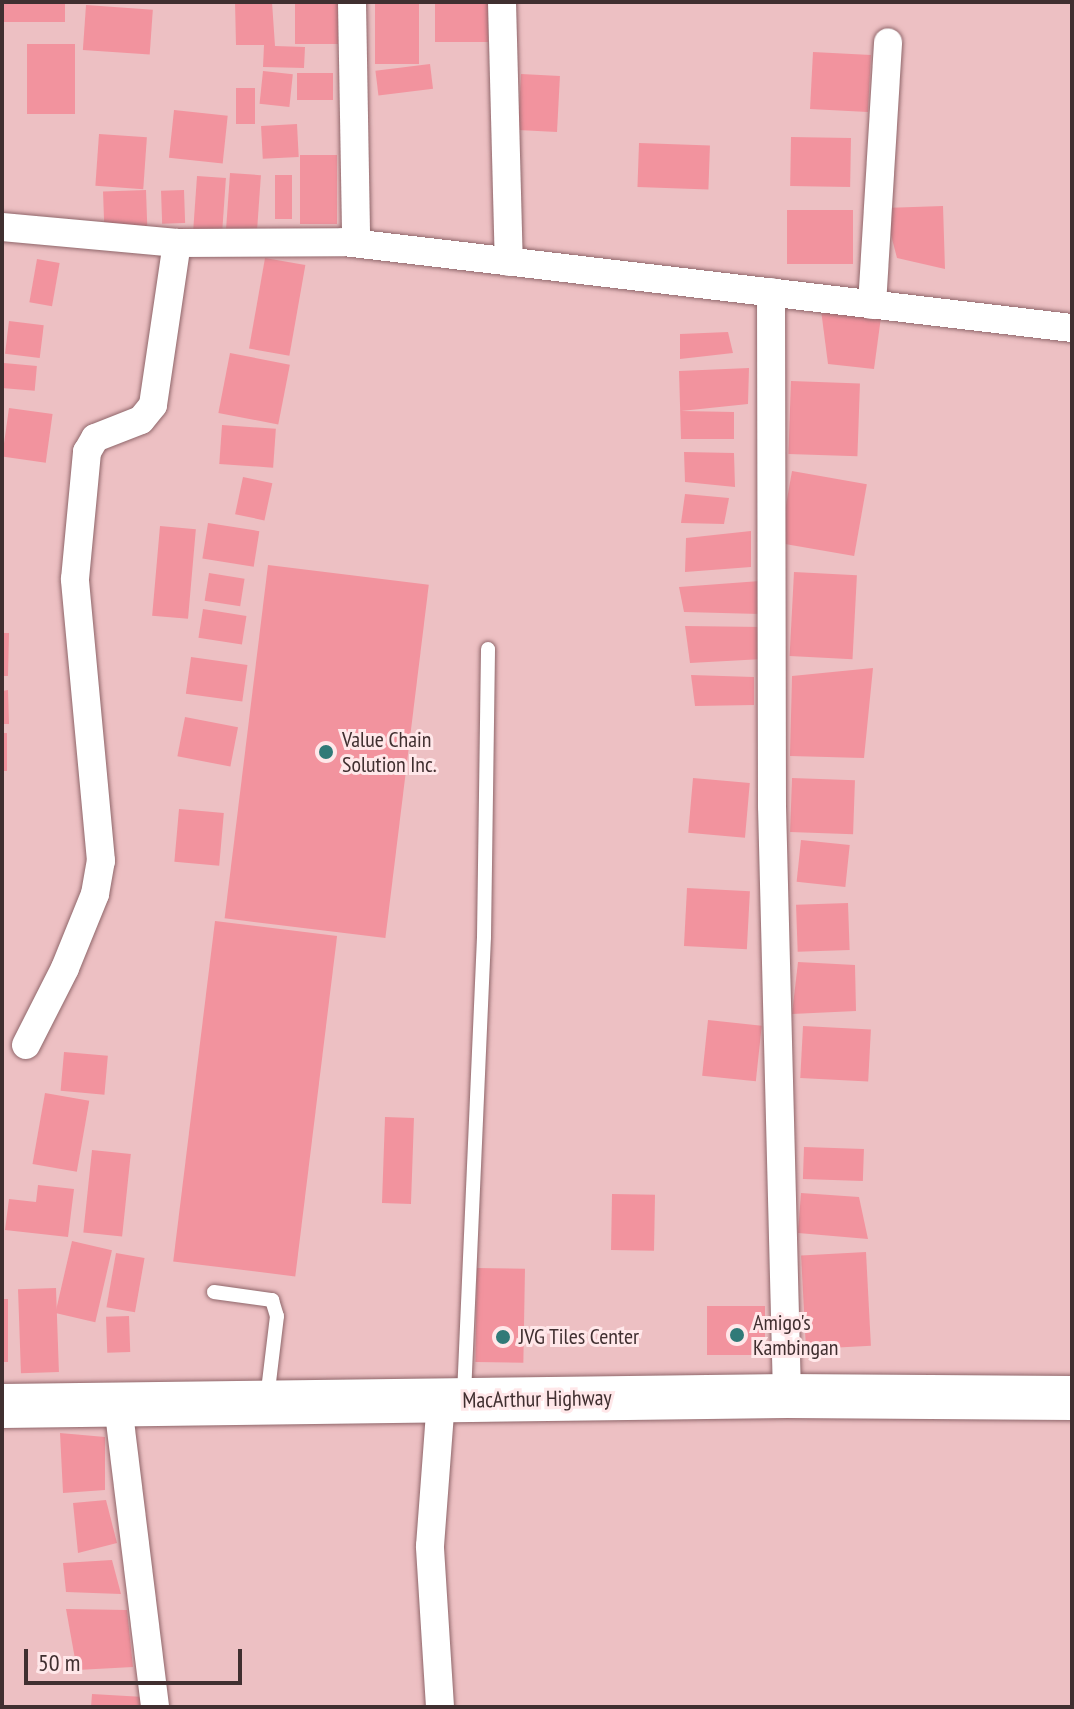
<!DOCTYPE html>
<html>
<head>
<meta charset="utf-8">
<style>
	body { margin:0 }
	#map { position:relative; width:1074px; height:1709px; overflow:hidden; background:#edc0c3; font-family:"PT Sans Narrow",sans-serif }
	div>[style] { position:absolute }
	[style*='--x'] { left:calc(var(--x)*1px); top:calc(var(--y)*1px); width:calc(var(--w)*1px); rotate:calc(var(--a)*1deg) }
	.building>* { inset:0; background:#f2939e; transform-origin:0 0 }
	.roads { filter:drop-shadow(0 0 2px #8f666a) drop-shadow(0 0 2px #8f666a) }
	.lane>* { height:14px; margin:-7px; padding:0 7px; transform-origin:7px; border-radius:7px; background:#fff }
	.street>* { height:28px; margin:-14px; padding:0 14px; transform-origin:14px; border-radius:14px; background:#fff }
	.highway>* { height:44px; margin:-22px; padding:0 22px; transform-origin:22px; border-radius:22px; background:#fff }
	.dots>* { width:22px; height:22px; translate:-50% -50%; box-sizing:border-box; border:4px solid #ffe7e9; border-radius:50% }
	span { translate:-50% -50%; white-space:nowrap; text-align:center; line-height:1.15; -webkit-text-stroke:6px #ffe7e9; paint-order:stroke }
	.poi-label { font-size:22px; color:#402f30 }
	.left { translate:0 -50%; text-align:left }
	.street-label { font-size:22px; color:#402f30 }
	.frame { position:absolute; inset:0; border:4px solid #402f30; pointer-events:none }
	.scale { position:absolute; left:24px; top:1649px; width:218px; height:36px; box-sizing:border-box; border:4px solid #402f30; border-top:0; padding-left:10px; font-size:24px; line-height:28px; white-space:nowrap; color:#402f30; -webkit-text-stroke:6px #ffe7e9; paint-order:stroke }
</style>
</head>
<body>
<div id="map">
	<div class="building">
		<div style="left:2px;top:2px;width:63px;height:20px"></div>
		<div style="clip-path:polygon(235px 2px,272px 2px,275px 46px,305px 47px,304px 68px,263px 67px,264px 45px,236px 45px)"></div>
		<div style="left:295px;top:2px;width:43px;height:42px"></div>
		<div style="left:375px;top:2px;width:44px;height:62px"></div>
		<div style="left:435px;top:2px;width:53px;height:40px"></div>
		<div style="left:86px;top:5px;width:67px;height:45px;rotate:4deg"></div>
		<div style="left:75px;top:44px;width:70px;height:48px;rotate:90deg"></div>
		<div style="left:813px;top:52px;width:58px;height:57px;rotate:3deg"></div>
		<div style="left:430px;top:64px;width:25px;height:55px;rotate:83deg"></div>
		<div style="left:263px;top:71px;width:30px;height:33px;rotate:6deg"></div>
		<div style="left:297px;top:73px;width:36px;height:27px"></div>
		<div style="left:521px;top:74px;width:39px;height:56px;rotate:3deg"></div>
		<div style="left:236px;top:88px;width:19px;height:36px"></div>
		<div style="left:174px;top:110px;width:54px;height:48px;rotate:6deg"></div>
		<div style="left:297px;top:124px;width:33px;height:36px;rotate:87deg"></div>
		<div style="left:99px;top:134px;width:48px;height:52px;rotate:4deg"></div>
		<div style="left:791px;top:137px;width:60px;height:49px;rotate:1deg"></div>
		<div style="left:639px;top:143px;width:71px;height:44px;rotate:2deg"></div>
		<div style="left:337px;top:155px;width:69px;height:37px;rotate:90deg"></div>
		<div style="left:230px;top:173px;width:31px;height:57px;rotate:4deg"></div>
		<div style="left:275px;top:175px;width:17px;height:44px"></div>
		<div style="left:197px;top:176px;width:29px;height:55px;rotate:4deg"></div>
		<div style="left:146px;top:190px;width:36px;height:43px;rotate:88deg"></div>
		<div style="left:184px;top:190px;width:33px;height:23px;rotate:88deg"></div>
		<div style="clip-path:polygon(943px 206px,945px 269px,897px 258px,884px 208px)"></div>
		<div style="left:787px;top:210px;width:66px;height:54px"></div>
		<div style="left:265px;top:258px;width:41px;height:92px;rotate:10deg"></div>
		<div style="left:37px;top:259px;width:23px;height:44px;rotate:10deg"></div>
		<div style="clip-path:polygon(821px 310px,881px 317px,874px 369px,828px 364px)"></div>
		<div style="left:9px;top:321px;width:35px;height:33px;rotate:7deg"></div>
		<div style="clip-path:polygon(728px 332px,733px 353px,680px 359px,680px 334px)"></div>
		<div style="left:230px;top:353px;width:61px;height:61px;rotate:11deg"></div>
		<div style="left:4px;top:363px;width:33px;height:25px;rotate:5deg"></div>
		<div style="clip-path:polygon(749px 368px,748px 404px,681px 411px,734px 412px,734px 439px,681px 439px,679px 371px)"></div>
		<div style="left:791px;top:381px;width:69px;height:73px;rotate:2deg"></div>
		<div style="left:9px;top:408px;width:44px;height:49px;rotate:8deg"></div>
		<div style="left:222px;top:425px;width:54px;height:39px;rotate:4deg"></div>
		<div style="clip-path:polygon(684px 452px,734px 453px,735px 487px,685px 482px)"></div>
		<div style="left:792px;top:471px;width:76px;height:73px;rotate:10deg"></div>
		<div style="left:243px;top:477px;width:30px;height:38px;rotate:12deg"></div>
		<div style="clip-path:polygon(685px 494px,729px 498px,724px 524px,681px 523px)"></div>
		<div style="left:208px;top:523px;width:52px;height:36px;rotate:9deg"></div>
		<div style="left:160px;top:526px;width:36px;height:90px;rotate:5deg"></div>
		<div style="clip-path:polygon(751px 531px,751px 567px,685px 572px,686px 538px)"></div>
		<div style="left:268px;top:565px;width:162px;height:356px;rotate:7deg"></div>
		<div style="left:794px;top:572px;width:63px;height:84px;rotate:3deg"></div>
		<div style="left:209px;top:573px;width:36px;height:28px;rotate:9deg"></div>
		<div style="clip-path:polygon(760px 581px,760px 614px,684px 612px,679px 587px)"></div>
		<div style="left:203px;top:609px;width:44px;height:29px;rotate:9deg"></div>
		<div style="clip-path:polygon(685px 626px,763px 627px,763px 659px,690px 663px)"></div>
		<div style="clip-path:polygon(2px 633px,9px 633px,8px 676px,2px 676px)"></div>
		<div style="left:191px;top:657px;width:57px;height:37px;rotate:8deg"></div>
		<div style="clip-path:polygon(873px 668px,864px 758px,790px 756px,792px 676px)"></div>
		<div style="clip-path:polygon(691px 675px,754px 677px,754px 705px,695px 706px)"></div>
		<div style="clip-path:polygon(8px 690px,9px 724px,2px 724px,2px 691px)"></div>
		<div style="left:185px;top:717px;width:54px;height:40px;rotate:11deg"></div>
		<div style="left:2px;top:733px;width:5px;height:38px"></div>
		<div style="left:693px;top:778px;width:57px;height:55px;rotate:5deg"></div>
		<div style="left:792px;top:778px;width:63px;height:54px;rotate:2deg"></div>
		<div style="left:179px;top:809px;width:45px;height:53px;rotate:5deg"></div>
		<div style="left:801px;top:840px;width:49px;height:42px;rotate:6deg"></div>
		<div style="left:687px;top:888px;width:63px;height:58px;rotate:3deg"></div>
		<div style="left:848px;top:903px;width:47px;height:52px;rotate:88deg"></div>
		<div style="left:215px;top:921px;width:123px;height:343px;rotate:7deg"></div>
		<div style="clip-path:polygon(798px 962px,855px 965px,856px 1011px,792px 1014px)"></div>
		<div style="left:708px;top:1020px;width:54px;height:56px;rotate:6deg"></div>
		<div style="left:803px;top:1026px;width:68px;height:52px;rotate:3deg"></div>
		<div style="left:64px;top:1052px;width:44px;height:39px;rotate:5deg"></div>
		<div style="left:45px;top:1093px;width:45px;height:72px;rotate:10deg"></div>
		<div style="left:385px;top:1117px;width:29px;height:86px;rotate:2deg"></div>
		<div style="left:804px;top:1147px;width:60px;height:32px;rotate:2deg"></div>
		<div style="left:92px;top:1150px;width:39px;height:83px;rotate:6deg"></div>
		<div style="clip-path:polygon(38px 1185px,74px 1189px,68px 1237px,5px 1230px,9px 1199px,36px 1202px)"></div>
		<div style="clip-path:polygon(801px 1193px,859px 1197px,868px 1239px,798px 1233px)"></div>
		<div style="left:612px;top:1194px;width:43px;height:56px;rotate:1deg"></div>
		<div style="left:72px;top:1241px;width:41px;height:74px;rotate:13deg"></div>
		<div style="left:866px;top:1252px;width:94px;height:65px;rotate:87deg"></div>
		<div style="left:116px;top:1253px;width:29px;height:55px;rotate:10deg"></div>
		<div style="left:477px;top:1268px;width:48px;height:94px;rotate:1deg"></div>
		<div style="left:56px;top:1288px;width:84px;height:38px;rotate:88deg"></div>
		<div style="left:2px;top:1299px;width:6px;height:63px"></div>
		<div style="left:707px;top:1306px;width:58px;height:49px"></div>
		<div style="left:129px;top:1316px;width:36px;height:23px;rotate:88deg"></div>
		<div style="clip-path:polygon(60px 1433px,105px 1437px,105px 1490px,63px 1493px)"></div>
		<div style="clip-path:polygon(106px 1500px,117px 1543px,78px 1553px,73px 1503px)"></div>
		<div style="clip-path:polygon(112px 1560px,121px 1594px,66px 1592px,63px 1563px)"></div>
		<div style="clip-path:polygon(66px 1609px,127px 1610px,133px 1667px,77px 1670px)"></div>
		<div style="clip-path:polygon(92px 1694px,144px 1697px,143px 1707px,91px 1707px)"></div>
	</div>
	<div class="roads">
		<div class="lane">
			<div style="--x:214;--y:1292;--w:59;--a:7.9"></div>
			<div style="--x:272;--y:1300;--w:17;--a:73"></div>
			<div style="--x:277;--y:1316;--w:84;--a:96.9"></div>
			<div style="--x:464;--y:1395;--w:458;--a:-87.5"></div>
			<div style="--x:484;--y:937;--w:288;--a:-89.2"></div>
		</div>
		<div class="street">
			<div style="--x:352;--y:2;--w:241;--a:89"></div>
			<div style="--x:502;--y:2;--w:260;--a:88.5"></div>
			<div style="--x:2;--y:227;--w:176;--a:5.2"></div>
			<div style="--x:177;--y:243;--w:167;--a:-0.3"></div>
			<div style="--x:344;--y:242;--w:733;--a:6.74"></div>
			<div style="--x:771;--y:292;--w:514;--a:89.89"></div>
			<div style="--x:772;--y:806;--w:590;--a:88.54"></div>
			<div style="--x:872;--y:305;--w:263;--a:-86.5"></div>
			<div style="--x:26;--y:1045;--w:86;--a:-63.1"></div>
			<div style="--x:65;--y:968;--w:80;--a:-67.9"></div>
			<div style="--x:95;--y:894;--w:34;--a:-80"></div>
			<div style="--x:101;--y:861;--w:283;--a:-95.3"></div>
			<div style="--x:75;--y:579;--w:128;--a:-84.6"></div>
			<div style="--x:87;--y:452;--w:16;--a:-60"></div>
			<div style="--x:95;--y:438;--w:49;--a:-21.4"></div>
			<div style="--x:141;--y:420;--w:19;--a:-51"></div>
			<div style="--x:153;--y:405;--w:164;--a:-81.6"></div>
			<div style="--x:118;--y:1405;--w:304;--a:83"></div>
			<div style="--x:440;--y:1707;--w:161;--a:-93.6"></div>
			<div style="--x:430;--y:1546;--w:146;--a:-85.7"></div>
		</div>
		<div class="highway">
			<div style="--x:2;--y:1406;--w:785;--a:-0.73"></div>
			<div style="--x:787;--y:1396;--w:285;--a:0.4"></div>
		</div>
	</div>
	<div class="dots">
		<div style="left:326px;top:752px;background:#317a78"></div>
		<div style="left:737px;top:1335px;background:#317a78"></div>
		<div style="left:503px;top:1337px;background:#317a78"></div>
	</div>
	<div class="poi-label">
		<span class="left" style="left:342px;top:752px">Value Chain<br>Solution Inc.</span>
		<span class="left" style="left:753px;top:1335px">Amigo's<br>Kambingan</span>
		<span class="left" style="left:519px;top:1337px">JVG Tiles Center</span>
	</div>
	<div class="street-label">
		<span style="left:537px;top:1399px;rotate:-1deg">MacArthur Highway</span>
	</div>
	<div class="frame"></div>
	<div class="scale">50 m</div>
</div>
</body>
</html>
